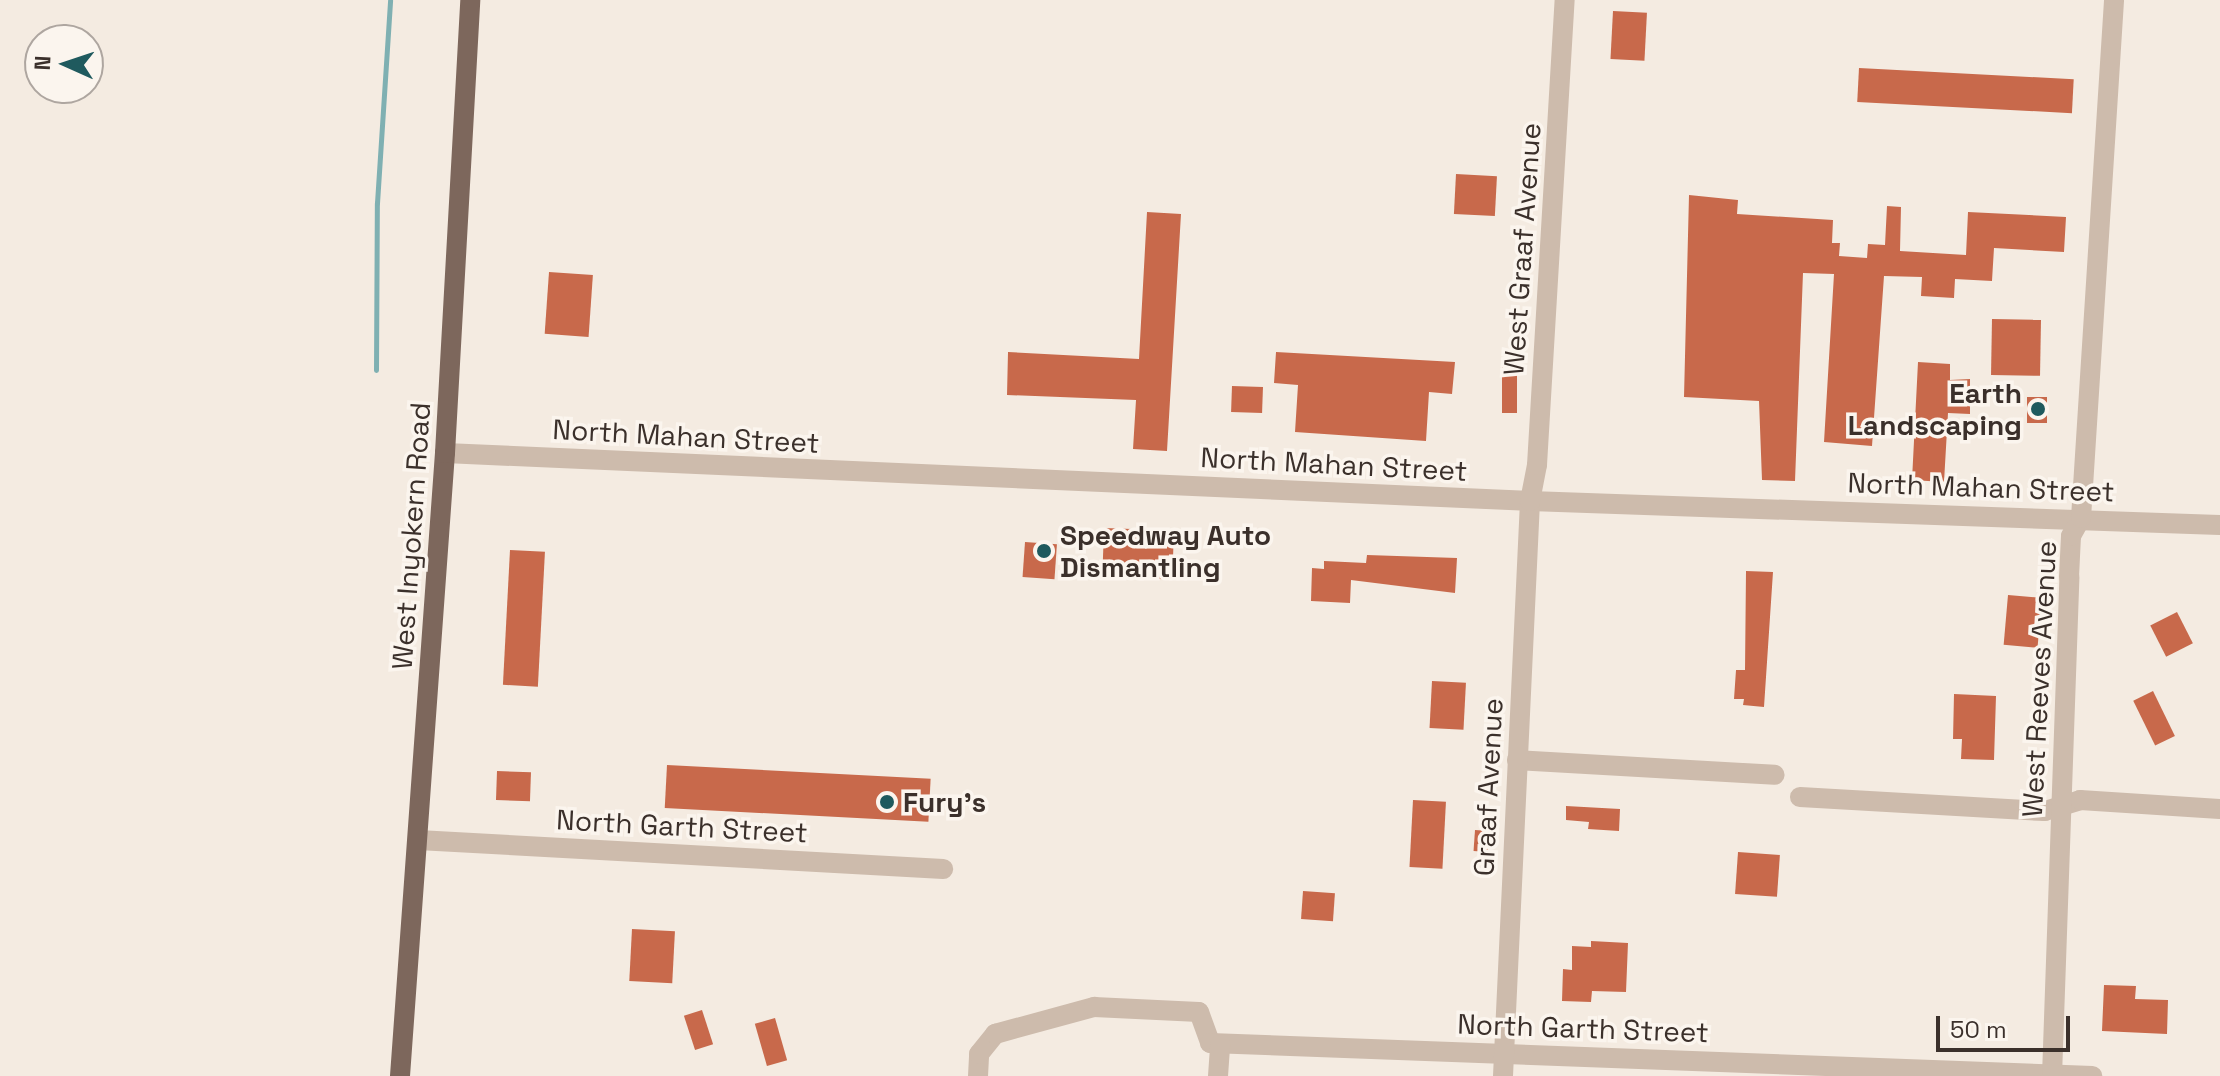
<!DOCTYPE html>
<html>
<head>
<meta charset="utf-8">
<style>
	body { margin:0 }
	#map { position:relative; width:2220px; height:1076px; overflow:hidden; background:#f4ebe1; font-family:"Space Grotesk",sans-serif }
	div>[style] { position:absolute }
	[style*='--x'] { left:calc(var(--x)*1px); top:calc(var(--y)*1px); width:calc(var(--w)*1px); rotate:calc(var(--a)*1deg) }
	.stream>* { height:5px; margin:-2.5px; padding:0 2.5px; transform-origin:2.5px; border-radius:2.5px; background:#7fb0b2 }
	.building>* { inset:0; background:#c8694b; transform-origin:0 0 }
	.minor>* { height:20px; margin:-10px; padding:0 10px; transform-origin:10px; border-radius:10px; background:#cdbbac }
	.major>* { height:20px; margin:-10px; padding:0 10px; transform-origin:10px; border-radius:10px; background:#7d675c }
	.dots>* { width:22px; height:22px; translate:-50% -50%; box-sizing:border-box; border:4px solid #fbf5ee; border-radius:50% }
	span { translate:-50% -50%; white-space:nowrap; text-align:center; line-height:1.15; -webkit-text-stroke:7px #fbf5ee; paint-order:stroke }
	.street-label { font-size:28px; color:#3b302b }
	.poi-label { font-size:28px; color:#3b302b; font-weight:700 }
	.right { translate:-100% -50%; text-align:right }
	.left { translate:0 -50%; text-align:left }
	.north { position:absolute; left:24px; top:24px; width:80px; height:80px; box-sizing:border-box; background:#fbf5ee; border:2px solid #aea6a0; border-radius:50%; rotate:273deg; font-size:22px; font-weight:700; line-height:32px; text-align:center; color:#3b302b }
	.north::after { content:''; display:block; margin:auto; width:28px; height:36px; background:#1f5a5e; clip-path:polygon(50% 0,100% 100%,50% 72%,0 100%) }
	.scale { position:absolute; left:1936px; top:1016px; width:134px; height:36px; box-sizing:border-box; border:4px solid #3b302b; border-top:0; padding-left:10px; font-size:24px; line-height:28px; white-space:nowrap; color:#3b302b; -webkit-text-stroke:6px #fbf5ee; paint-order:stroke }
</style>
</head>
<body>
<div id="map">
	<div class="stream">
		<div style="--x:376;--y:370;--w:167;--a:-89.7"></div>
		<div style="--x:377;--y:203;--w:203;--a:-86.3"></div>
	</div>
	<div class="building">
		<div style="left:1613px;top:11px;width:34px;height:48px;rotate:3deg"></div>
		<div style="left:1859px;top:68px;width:215px;height:34px;rotate:3deg"></div>
		<div style="left:1456px;top:174px;width:41px;height:40px;rotate:3deg"></div>
		<div style="clip-path:polygon(1689px 195px,1738px 200px,1737px 214px,1833px 220px,1832px 243px,1840px 243px,1839px 256px,1867px 258px,1868px 244px,1885px 245px,1887px 206px,1901px 207px,1900px 251px,1966px 255px,1968px 212px,2066px 217px,2064px 252px,1994px 248px,1992px 281px,1955px 279px,1954px 298px,1921px 296px,1922px 277px,1884px 276px,1872px 446px,1824px 442px,1834px 274px,1803px 273px,1795px 481px,1762px 480px,1759px 401px,1684px 397px)"></div>
		<div style="clip-path:polygon(1147px 212px,1181px 214px,1167px 451px,1133px 449px,1136px 400px,1007px 395px,1008px 352px,1139px 359px)"></div>
		<div style="left:549px;top:272px;width:44px;height:62px;rotate:4deg"></div>
		<div style="left:1992px;top:319px;width:49px;height:56px;rotate:1deg"></div>
		<div style="clip-path:polygon(1276px 352px,1455px 362px,1452px 394px,1429px 392px,1426px 441px,1295px 432px,1298px 385px,1274px 383px)"></div>
		<div style="left:1502px;top:361px;width:15px;height:52px"></div>
		<div style="clip-path:polygon(1918px 362px,1950px 364px,1950px 380px,1970px 379px,1970px 414px,1948px 413px,1944px 482px,1912px 480px)"></div>
		<div style="left:1232px;top:386px;width:31px;height:26px;rotate:2deg"></div>
		<div style="left:2027px;top:397px;width:20px;height:26px"></div>
		<div style="left:1104px;top:528px;width:70px;height:49px;rotate:2deg"></div>
		<div style="left:1025px;top:542px;width:32px;height:35px;rotate:4deg"></div>
		<div style="left:510px;top:550px;width:35px;height:135px;rotate:3deg"></div>
		<div style="clip-path:polygon(1367px 555px,1457px 558px,1455px 593px,1351px 580px,1350px 603px,1311px 601px,1312px 568px,1324px 569px,1324px 561px,1366px 563px)"></div>
		<div style="clip-path:polygon(1746px 571px,1773px 572px,1764px 707px,1743px 705px,1744px 699px,1734px 699px,1736px 670px,1745px 670px)"></div>
		<div style="left:2008px;top:595px;width:34px;height:50px;rotate:5deg"></div>
		<div style="left:2177px;top:612px;width:35px;height:30px;rotate:63deg"></div>
		<div style="left:1432px;top:681px;width:34px;height:47px;rotate:3deg"></div>
		<div style="left:2153px;top:691px;width:50px;height:22px;rotate:64deg"></div>
		<div style="clip-path:polygon(1954px 694px,1996px 696px,1994px 760px,1961px 759px,1962px 739px,1953px 739px)"></div>
		<div style="left:667px;top:765px;width:264px;height:43px;rotate:3deg"></div>
		<div style="left:497px;top:771px;width:34px;height:29px;rotate:2deg"></div>
		<div style="left:1413px;top:800px;width:33px;height:67px;rotate:3deg"></div>
		<div style="clip-path:polygon(1566px 806px,1620px 809px,1619px 831px,1588px 829px,1589px 822px,1566px 820px)"></div>
		<div style="left:1475px;top:830px;width:14px;height:21px;rotate:4deg"></div>
		<div style="left:1738px;top:852px;width:42px;height:42px;rotate:4deg"></div>
		<div style="left:1303px;top:891px;width:32px;height:28px;rotate:4deg"></div>
		<div style="left:632px;top:929px;width:43px;height:52px;rotate:3deg"></div>
		<div style="clip-path:polygon(1591px 941px,1628px 943px,1626px 992px,1592px 991px,1591px 1002px,1562px 1001px,1563px 969px,1572px 970px,1572px 946px,1591px 947px)"></div>
		<div style="clip-path:polygon(2104px 985px,2136px 986px,2135px 999px,2168px 1000px,2167px 1034px,2102px 1031px)"></div>
		<div style="left:702px;top:1010px;width:36px;height:19px;rotate:72deg"></div>
		<div style="left:775px;top:1018px;width:44px;height:21px;rotate:74deg"></div>
	</div>
	<div class="minor">
		<div style="--x:445;--y:453;--w:1086;--a:2.53"></div>
		<div style="--x:1530;--y:501;--w:690;--a:1.99"></div>
		<div style="--x:1517;--y:760;--w:258;--a:3.3"></div>
		<div style="--x:1800;--y:797;--w:245;--a:3.3"></div>
		<div style="--x:2045;--y:811;--w:37;--a:-17"></div>
		<div style="--x:2080;--y:800;--w:140;--a:3.7"></div>
		<div style="--x:418;--y:840;--w:526;--a:3.16"></div>
		<div style="--x:978;--y:1076;--w:22;--a:-87"></div>
		<div style="--x:979;--y:1054;--w:26;--a:-51"></div>
		<div style="--x:995;--y:1034;--w:103;--a:-15.3"></div>
		<div style="--x:1094;--y:1007;--w:105;--a:2.7"></div>
		<div style="--x:1199;--y:1012;--w:33;--a:70"></div>
		<div style="--x:1210;--y:1043;--w:883;--a:2.14"></div>
		<div style="--x:1218;--y:1076;--w:32;--a:-86"></div>
		<div style="--x:1503;--y:1076;--w:576;--a:-87.31"></div>
		<div style="--x:1530;--y:501;--w:37;--a:-79"></div>
		<div style="--x:1537;--y:465;--w:466;--a:-86.6"></div>
		<div style="--x:2052;--y:1076;--w:499;--a:-88"></div>
		<div style="--x:2069;--y:577;--w:41;--a:-87.2"></div>
		<div style="--x:2071;--y:536;--w:21;--a:-61"></div>
		<div style="--x:2081;--y:518;--w:519;--a:-86.35"></div>
	</div>
	<div class="major">
		<div style="--x:400;--y:1076;--w:625;--a:-85.87"></div>
		<div style="--x:445;--y:453;--w:454;--a:-86.8"></div>
	</div>
	<div class="dots">
		<div style="left:2038px;top:409px;background:#1f5a5e"></div>
		<div style="left:1044px;top:551px;background:#1f5a5e"></div>
		<div style="left:887px;top:802px;background:#1f5a5e"></div>
	</div>
	<div class="street-label">
		<span style="left:1522px;top:249px;rotate:-86deg">West Graaf Avenue</span>
		<span style="left:686px;top:436px;rotate:3deg">North Mahan Street</span>
		<span style="left:1334px;top:464px;rotate:3deg">North Mahan Street</span>
		<span style="left:1981px;top:487px;rotate:2deg">North Mahan Street</span>
		<span style="left:411px;top:536px;rotate:-86deg">West Inyokern Road</span>
		<span style="left:2039px;top:679px;rotate:-87deg">West Reeves Avenue</span>
		<span style="left:1488px;top:787px;rotate:-87deg">Graaf Avenue</span>
		<span style="left:682px;top:826px;rotate:3deg">North Garth Street</span>
		<span style="left:1583px;top:1028px;rotate:2deg">North Garth Street</span>
	</div>
	<div class="poi-label">
		<span class="right" style="left:2022px;top:409px">Earth<br>Landscaping</span>
		<span class="left" style="left:1060px;top:551px">Speedway Auto<br>Dismantling</span>
		<span class="left" style="left:903px;top:802px">Fury's</span>
	</div>
	<div class="north">N</div>
	<div class="scale">50 m</div>
</div>
</body>
</html>
